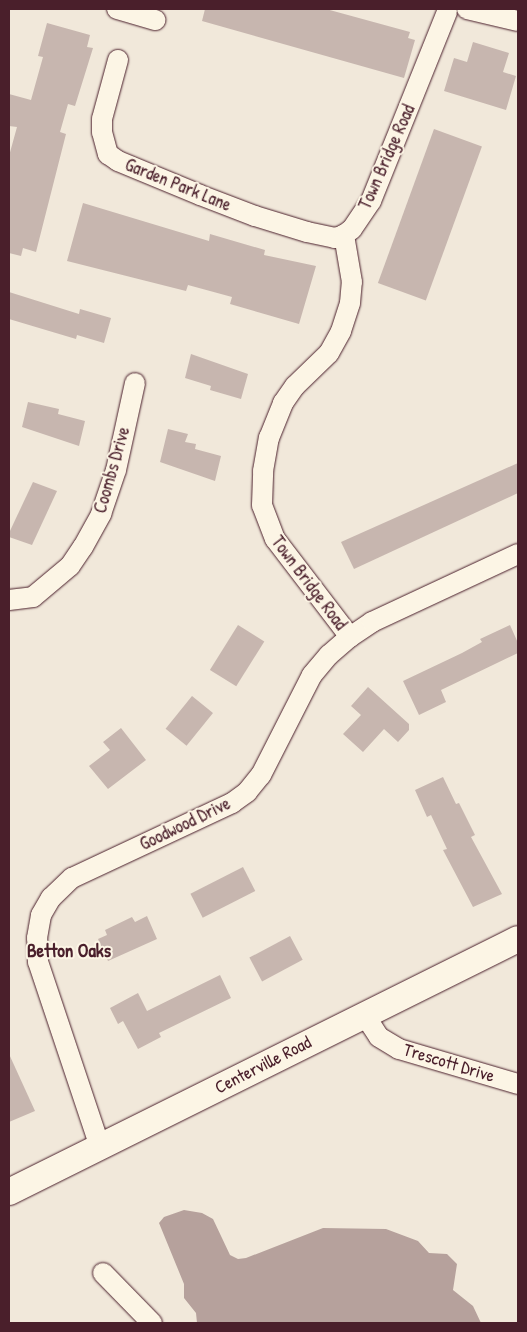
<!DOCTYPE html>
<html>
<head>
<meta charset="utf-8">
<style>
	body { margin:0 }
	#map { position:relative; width:527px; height:1332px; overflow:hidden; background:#f1e8da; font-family:"Patrick Hand",sans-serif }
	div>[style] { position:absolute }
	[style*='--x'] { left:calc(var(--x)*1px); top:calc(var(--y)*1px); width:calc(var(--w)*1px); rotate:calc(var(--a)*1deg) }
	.water>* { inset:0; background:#b6a19c }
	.building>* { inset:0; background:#c7b6af; transform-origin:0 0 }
	.roads { filter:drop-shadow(0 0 1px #4a1f2b) drop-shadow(0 0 1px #4a1f2b) }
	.minor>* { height:20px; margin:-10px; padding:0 10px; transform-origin:10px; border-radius:10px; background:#fcf5e5 }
	.major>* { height:26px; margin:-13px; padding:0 13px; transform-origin:13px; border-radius:13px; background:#fcf5e5 }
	span { translate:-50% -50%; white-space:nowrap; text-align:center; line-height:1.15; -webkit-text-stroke:4px #fcf5e5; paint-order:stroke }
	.street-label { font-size:18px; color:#4a1f2b }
	.neighbourhood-label { font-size:19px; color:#4a1f2b; font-weight:700 }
	.frame { position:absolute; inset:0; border:10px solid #4a1f2b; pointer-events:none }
</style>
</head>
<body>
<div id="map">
	<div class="water">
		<div style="clip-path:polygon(184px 1210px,202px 1213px,213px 1219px,230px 1255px,238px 1259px,246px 1258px,323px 1228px,386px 1229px,418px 1241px,429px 1253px,447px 1254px,457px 1264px,453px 1290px,473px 1306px,481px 1323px,197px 1323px,196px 1313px,184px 1298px,184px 1284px,159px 1223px,164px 1217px)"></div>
	</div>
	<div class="building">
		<div style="clip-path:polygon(205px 9px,326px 9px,410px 32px,408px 38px,415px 40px,404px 78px,202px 21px)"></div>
		<div style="clip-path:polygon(47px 23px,90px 35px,87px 47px,93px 48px,75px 106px,68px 104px,60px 132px,66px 134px,36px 252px,23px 248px,21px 256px,9px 253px,9px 156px,17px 127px,9px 126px,9px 94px,31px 100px,43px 57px,38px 56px)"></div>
		<div style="clip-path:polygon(473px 42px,509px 53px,503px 72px,516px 76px,506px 110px,444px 91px,454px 58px,467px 62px)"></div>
		<div style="left:434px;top:129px;width:51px;height:164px;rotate:20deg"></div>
		<div style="clip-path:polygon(83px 203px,209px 241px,210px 234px,265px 250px,264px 255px,316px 266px,299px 324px,230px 304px,232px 297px,188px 285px,186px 291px,67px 261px)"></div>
		<div style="clip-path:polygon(9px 292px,79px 314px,80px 309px,111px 318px,104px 343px,77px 335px,76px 339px,9px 319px)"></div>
		<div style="clip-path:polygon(191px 354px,248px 374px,241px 399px,210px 390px,211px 386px,185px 378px)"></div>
		<div style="clip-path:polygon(28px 402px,59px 409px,58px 414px,85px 421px,79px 446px,22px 427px)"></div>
		<div style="clip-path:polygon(168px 429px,188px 434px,185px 442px,196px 444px,195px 449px,221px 456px,215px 481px,160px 462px)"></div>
		<div style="clip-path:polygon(518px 463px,518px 493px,354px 569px,341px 542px)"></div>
		<div style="clip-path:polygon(33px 482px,57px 491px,32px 545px,9px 537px,9px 533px)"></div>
		<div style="left:238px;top:625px;width:31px;height:53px;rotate:32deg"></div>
		<div style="clip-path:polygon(510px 625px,518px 643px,518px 653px,441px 690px,446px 702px,419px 715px,403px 681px,462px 653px,482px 642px,480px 639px)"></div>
		<div style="clip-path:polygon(368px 687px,409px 724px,409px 730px,398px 742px,384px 729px,363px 752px,343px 734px,361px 715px,351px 706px)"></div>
		<div style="left:192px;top:696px;width:27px;height:42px;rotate:39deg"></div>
		<div style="clip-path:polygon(121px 728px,146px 760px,108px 789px,89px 766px,110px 750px,103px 742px)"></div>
		<div style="clip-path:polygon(443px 777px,456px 804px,459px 803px,475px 835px,471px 837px,502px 894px,473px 907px,443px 850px,447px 849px,431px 815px,427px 817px,415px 790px)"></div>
		<div style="left:243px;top:867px;width:27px;height:59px;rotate:63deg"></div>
		<div style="clip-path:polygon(147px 916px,157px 939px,108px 961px,98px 939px,107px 935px,105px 930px,132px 917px,135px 922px)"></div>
		<div style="left:290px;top:936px;width:27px;height:46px;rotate:62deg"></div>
		<div style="clip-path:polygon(220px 975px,231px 998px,159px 1033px,161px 1037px,138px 1049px,123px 1021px,118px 1024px,110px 1008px,138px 993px,147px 1011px)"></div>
		<div style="clip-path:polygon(9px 1054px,35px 1111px,9px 1122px)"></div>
	</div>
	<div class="roads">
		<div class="minor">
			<div style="--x:117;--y:9;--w:40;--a:16"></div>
			<div style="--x:467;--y:9;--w:52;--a:13.2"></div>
			<div style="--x:118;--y:60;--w:61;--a:105.2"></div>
			<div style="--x:102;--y:119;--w:13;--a:90"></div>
			<div style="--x:102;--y:132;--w:23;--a:75"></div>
			<div style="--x:108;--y:154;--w:12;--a:35"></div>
			<div style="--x:118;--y:161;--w:89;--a:22.5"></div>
			<div style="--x:200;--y:195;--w:59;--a:20.9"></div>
			<div style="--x:255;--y:216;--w:54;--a:17.1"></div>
			<div style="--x:307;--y:232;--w:29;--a:12"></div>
			<div style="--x:335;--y:238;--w:9;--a:-18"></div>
			<div style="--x:9;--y:600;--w:24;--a:-7"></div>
			<div style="--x:33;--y:597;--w:48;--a:-40"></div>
			<div style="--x:70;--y:566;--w:23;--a:-56"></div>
			<div style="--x:83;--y:547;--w:38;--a:-61"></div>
			<div style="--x:101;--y:514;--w:46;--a:-71.2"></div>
			<div style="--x:116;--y:470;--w:89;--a:-77.7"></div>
			<div style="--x:350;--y:637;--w:123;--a:-127.4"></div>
			<div style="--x:275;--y:539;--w:36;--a:-111"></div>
			<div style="--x:262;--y:505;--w:34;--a:-88"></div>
			<div style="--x:263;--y:471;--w:34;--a:-80"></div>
			<div style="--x:269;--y:438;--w:38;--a:-68"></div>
			<div style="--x:283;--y:403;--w:21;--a:-55"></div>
			<div style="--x:295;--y:386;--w:47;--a:-44.1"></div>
			<div style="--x:329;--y:353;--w:25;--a:-61"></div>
			<div style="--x:341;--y:331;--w:29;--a:-72"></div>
			<div style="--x:350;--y:303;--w:21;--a:-85"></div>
			<div style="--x:352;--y:282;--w:48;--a:-99.7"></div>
			<div style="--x:344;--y:235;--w:10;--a:-37"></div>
			<div style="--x:352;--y:229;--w:34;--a:-56"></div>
			<div style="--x:371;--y:201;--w:204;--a:-68.1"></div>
			<div style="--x:364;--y:1014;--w:27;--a:57"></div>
			<div style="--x:379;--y:1037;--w:23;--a:31"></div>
			<div style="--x:399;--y:1049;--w:124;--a:16.4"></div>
			<div style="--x:100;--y:1147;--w:195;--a:-108.5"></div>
			<div style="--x:38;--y:962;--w:24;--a:-92"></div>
			<div style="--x:37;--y:938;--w:23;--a:-80"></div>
			<div style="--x:41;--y:915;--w:20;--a:-60"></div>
			<div style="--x:51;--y:898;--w:29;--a:-44"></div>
			<div style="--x:72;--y:878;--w:177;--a:-25.1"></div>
			<div style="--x:232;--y:803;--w:19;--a:-36"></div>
			<div style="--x:247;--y:792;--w:22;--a:-51"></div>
			<div style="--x:261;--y:775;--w:112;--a:-63"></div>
			<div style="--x:312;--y:675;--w:26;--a:-50"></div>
			<div style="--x:329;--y:655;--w:28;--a:-41"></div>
			<div style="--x:350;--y:637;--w:27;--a:-34"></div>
			<div style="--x:372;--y:622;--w:161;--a:-25"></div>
			<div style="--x:103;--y:1273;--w:70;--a:45.6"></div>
		</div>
		<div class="major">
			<div style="--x:9;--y:1192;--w:568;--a:-26.43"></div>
		</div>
	</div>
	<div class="street-label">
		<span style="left:387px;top:157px;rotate:-66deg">Town Bridge Road</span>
		<span style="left:178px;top:185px;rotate:22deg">Garden Park Lane</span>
		<span style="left:112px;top:470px;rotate:-74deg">Coombs Drive</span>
		<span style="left:309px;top:583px;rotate:53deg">Town Bridge Road</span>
		<span style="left:185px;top:824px;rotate:-26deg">Goodwood Drive</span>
		<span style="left:449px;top:1063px;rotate:17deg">Trescott Drive</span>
		<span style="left:263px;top:1065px;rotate:-27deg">Centerville Road</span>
	</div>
	<div class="neighbourhood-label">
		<span style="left:69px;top:951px">Betton Oaks</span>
	</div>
	<div class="frame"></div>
</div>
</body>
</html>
